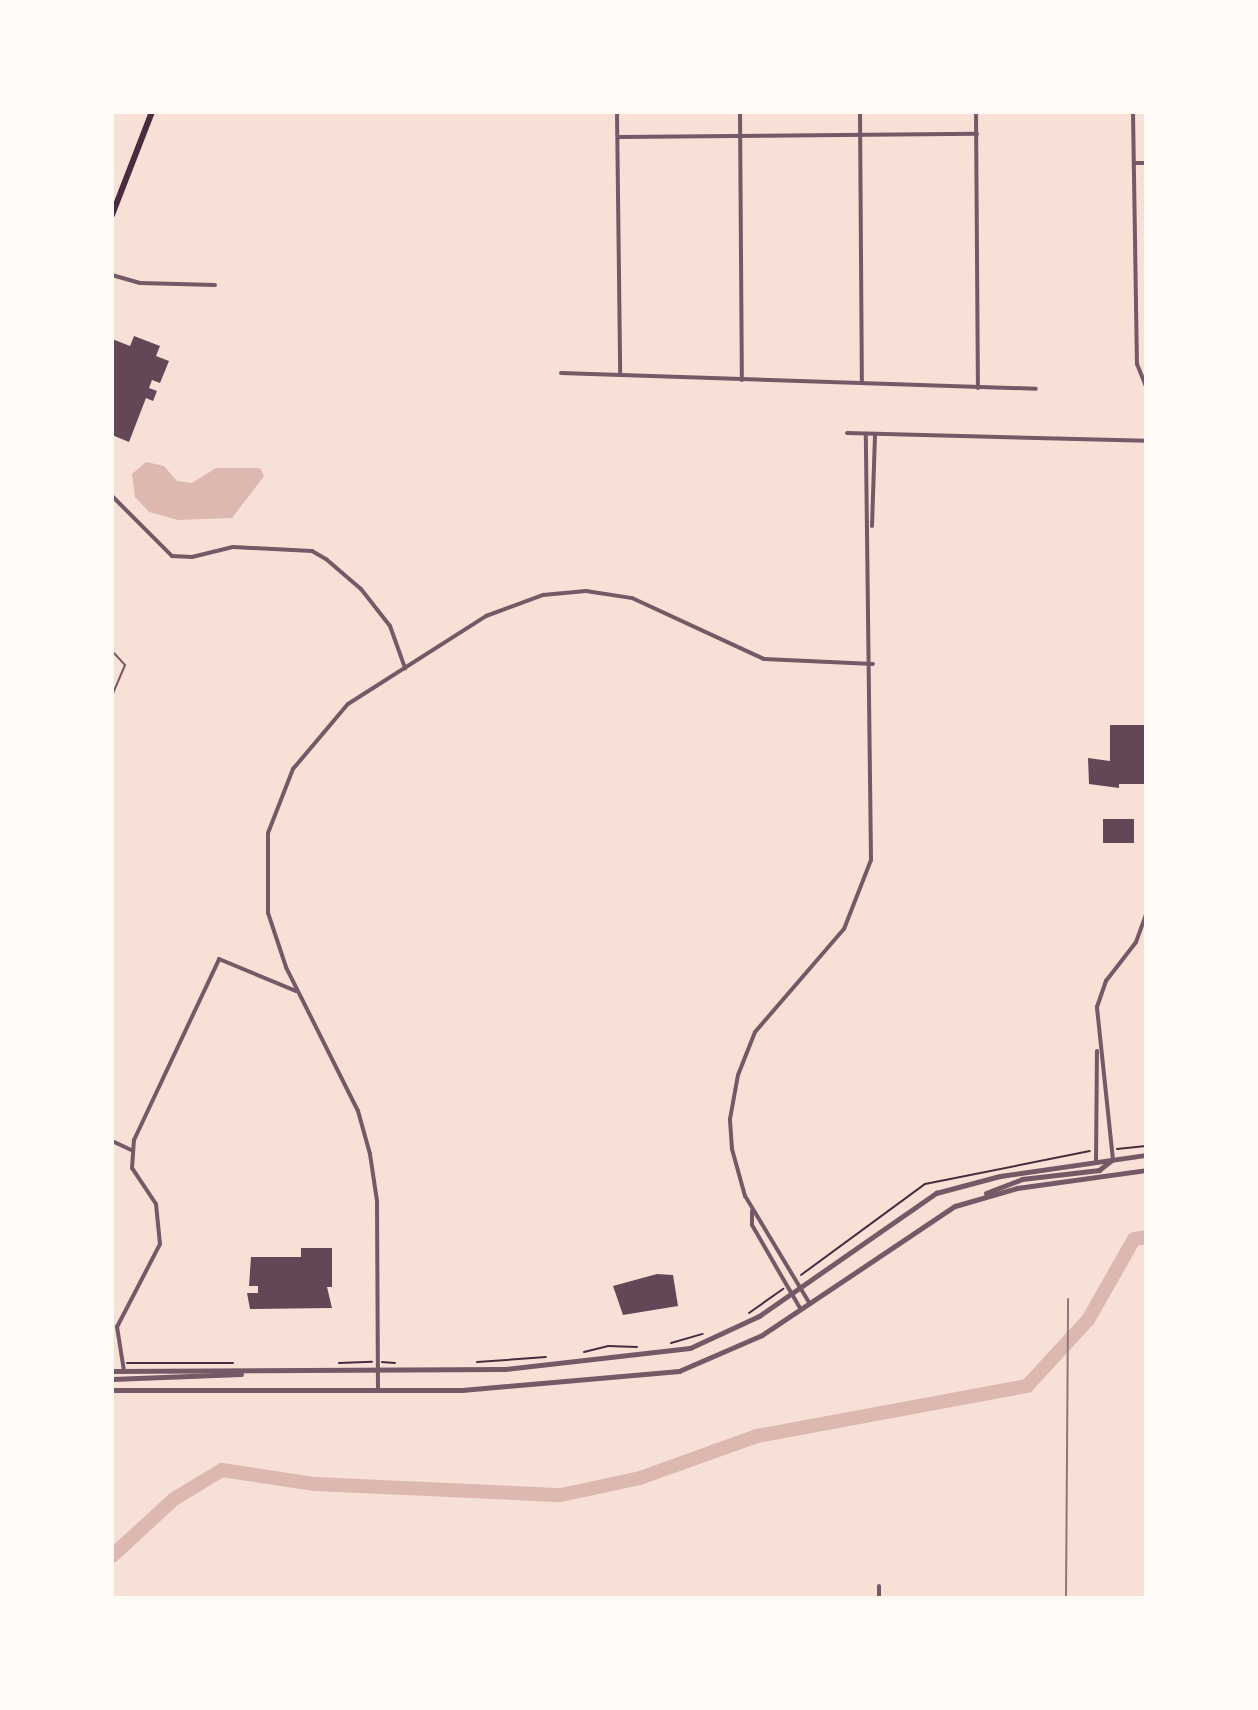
<!DOCTYPE html>
<html>
<head>
<meta charset="utf-8">
<style>
	body { margin:0 }
	#map { position:relative; width:1258px; height:1710px; overflow:hidden; background:#f7e1d7; font-family:Commissioner,sans-serif }
	div>[style] { position:absolute }
	[style*='--x'] { left:calc(var(--x)*1px); top:calc(var(--y)*1px); width:calc(var(--w)*1px); rotate:calc(var(--a)*1deg) }
	.water>* { inset:0; background:#dcb8b0 }
	.river>* { height:14px; margin:-7px; padding:0 7px; transform-origin:7px; border-radius:7px; background:#dcb8b0 }
	.building>* { inset:0; background:#644757; transform-origin:0 0 }
	.path>* { height:2px; margin:-1px; padding:0 1px; transform-origin:1px; border-radius:1px; background:#4a2c40 }
	.service>* { height:2px; margin:-1px; padding:0 1px; transform-origin:1px; border-radius:1px; background:#755966 }
	.minor>* { height:4px; margin:-2px; padding:0 2px; transform-origin:2px; border-radius:2px; background:#755966 }
	.tertiary>* { height:5px; margin:-2.5px; padding:0 2.5px; transform-origin:2.5px; border-radius:2.5px; background:#755966 }
	.primary>* { height:6px; margin:-3px; padding:0 3px; transform-origin:3px; border-radius:3px; background:#4a2c40 }
	.rail>* { height:2px; margin:-1px; padding:0 1px; transform-origin:1px; border-radius:1px; background:#8f747c }
	span { translate:-50% -50%; white-space:nowrap; text-align:center; line-height:1.15; -webkit-text-stroke:6px #fffaf5; paint-order:stroke }
	.frame { position:absolute; inset:0; border:114px solid #fffaf5; pointer-events:none }
</style>
</head>
<body>
<div id="map">
	<div class="water">
		<div style="clip-path:polygon(146px 462px,164px 466px,177px 481px,192px 483px,216px 468px,260px 468px,264px 476px,232px 518px,178px 520px,149px 512px,135px 497px,132px 474px)"></div>
	</div>
	<div class="river">
		<div style="--x:112;--y:1556;--w:84;--a:-42.6"></div>
		<div style="--x:174;--y:1499;--w:56;--a:-31.1"></div>
		<div style="--x:222;--y:1470;--w:94;--a:8.6"></div>
		<div style="--x:315;--y:1484;--w:246;--a:2.6"></div>
		<div style="--x:561;--y:1495;--w:81;--a:-12.1"></div>
		<div style="--x:640;--y:1478;--w:124;--a:-19.7"></div>
		<div style="--x:757;--y:1436;--w:275;--a:-10.5"></div>
		<div style="--x:1027;--y:1386;--w:90;--a:-47.3"></div>
		<div style="--x:1088;--y:1320;--w:93;--a:-60.4"></div>
		<div style="--x:1134;--y:1239;--w:12;--a:-9"></div>
	</div>
	<div class="building">
		<div style="clip-path:polygon(134px 336px,160px 346px,156px 356px,169px 361px,160px 383px,152px 380px,149px 388px,157px 391px,153px 401px,146px 398px,129px 442px,112px 435px,112px 339px,130px 346px)"></div>
		<div style="clip-path:polygon(1110px 725px,1146px 725px,1145px 784px,1119px 784px,1119px 788px,1089px 784px,1088px 758px,1110px 761px)"></div>
		<div style="left:1134px;top:819px;width:24px;height:31px;rotate:90deg"></div>
		<div style="clip-path:polygon(301px 1248px,332px 1248px,332px 1287px,327px 1287px,332px 1308px,250px 1309px,247px 1293px,258px 1293px,258px 1286px,249px 1286px,251px 1257px,301px 1257px)"></div>
		<div style="clip-path:polygon(657px 1274px,673px 1275px,678px 1306px,623px 1315px,613px 1286px)"></div>
	</div>
	<div class="path">
		<div style="--x:1117;--y:1149;--w:29;--a:-6"></div>
		<div style="--x:801;--y:1275;--w:154;--a:-36.3"></div>
		<div style="--x:925;--y:1184;--w:168;--a:-11.3"></div>
		<div style="--x:749;--y:1313;--w:42;--a:-35.2"></div>
		<div style="--x:671;--y:1343;--w:33;--a:-16"></div>
		<div style="--x:584;--y:1352;--w:25;--a:-14"></div>
		<div style="--x:608;--y:1346;--w:29;--a:2"></div>
		<div style="--x:382;--y:1362;--w:13;--a:4"></div>
		<div style="--x:477;--y:1362;--w:69;--a:-4.1"></div>
		<div style="--x:127;--y:1363;--w:106;--a:0"></div>
		<div style="--x:339;--y:1363;--w:33;--a:-2"></div>
	</div>
	<div class="service">
		<div style="--x:112;--y:651;--w:19;--a:47"></div>
		<div style="--x:125;--y:665;--w:34;--a:113"></div>
	</div>
	<div class="minor">
		<div style="--x:617;--y:112;--w:263;--a:89.3"></div>
		<div style="--x:740;--y:112;--w:268;--a:89.6"></div>
		<div style="--x:860;--y:112;--w:271;--a:89.6"></div>
		<div style="--x:976;--y:112;--w:276;--a:89.6"></div>
		<div style="--x:1133;--y:112;--w:252;--a:89.1"></div>
		<div style="--x:1137;--y:364;--w:24;--a:68"></div>
		<div style="--x:618;--y:137;--w:359;--a:-0.5"></div>
		<div style="--x:1134;--y:163;--w:12;--a:0"></div>
		<div style="--x:112;--y:275;--w:29;--a:16"></div>
		<div style="--x:140;--y:283;--w:75;--a:1.5"></div>
		<div style="--x:561;--y:373;--w:475;--a:1.9"></div>
		<div style="--x:847;--y:433;--w:299;--a:1.5"></div>
		<div style="--x:112;--y:496;--w:85;--a:45"></div>
		<div style="--x:172;--y:556;--w:20;--a:3"></div>
		<div style="--x:192;--y:557;--w:42;--a:-13.7"></div>
		<div style="--x:233;--y:547;--w:79;--a:2.9"></div>
		<div style="--x:312;--y:551;--w:16;--a:30"></div>
		<div style="--x:326;--y:559;--w:46;--a:40.6"></div>
		<div style="--x:361;--y:589;--w:47;--a:51.9"></div>
		<div style="--x:390;--y:626;--w:45;--a:70.3"></div>
		<div style="--x:872;--y:526;--w:91;--a:-88.1"></div>
		<div style="--x:112;--y:1141;--w:23;--a:25"></div>
		<div style="--x:1113;--y:1160;--w:154;--a:-96"></div>
		<div style="--x:1097;--y:1007;--w:28;--a:-71"></div>
		<div style="--x:1106;--y:981;--w:49;--a:-52.4"></div>
		<div style="--x:1136;--y:942;--w:30;--a:-70"></div>
		<div style="--x:1096;--y:1162;--w:111;--a:-89.5"></div>
		<div style="--x:752;--y:1211;--w:14;--a:90"></div>
		<div style="--x:752;--y:1225;--w:98;--a:60"></div>
		<div style="--x:810;--y:1304;--w:126;--a:-121"></div>
		<div style="--x:745;--y:1196;--w:49;--a:-105.5"></div>
		<div style="--x:732;--y:1149;--w:30;--a:-94"></div>
		<div style="--x:730;--y:1119;--w:45;--a:-79.7"></div>
		<div style="--x:738;--y:1075;--w:46;--a:-68.4"></div>
		<div style="--x:755;--y:1032;--w:136;--a:-49.2"></div>
		<div style="--x:844;--y:929;--w:74;--a:-68.6"></div>
		<div style="--x:871;--y:860;--w:426;--a:-90.7"></div>
		<div style="--x:124;--y:1371;--w:45;--a:-99"></div>
		<div style="--x:117;--y:1327;--w:93;--a:-62.6"></div>
		<div style="--x:160;--y:1244;--w:40;--a:-95.7"></div>
		<div style="--x:156;--y:1204;--w:43;--a:-123.7"></div>
		<div style="--x:132;--y:1168;--w:28;--a:-86"></div>
		<div style="--x:134;--y:1140;--w:200;--a:-64.8"></div>
		<div style="--x:219;--y:959;--w:83;--a:22.6"></div>
		<div style="--x:378;--y:1391;--w:190;--a:-90.3"></div>
		<div style="--x:377;--y:1201;--w:48;--a:-98.5"></div>
		<div style="--x:370;--y:1154;--w:45;--a:-105.6"></div>
		<div style="--x:358;--y:1111;--w:161;--a:-116.6"></div>
		<div style="--x:286;--y:967;--w:57;--a:-108.4"></div>
		<div style="--x:268;--y:913;--w:80;--a:-90"></div>
		<div style="--x:268;--y:833;--w:69;--a:-68.7"></div>
		<div style="--x:293;--y:769;--w:85;--a:-49.8"></div>
		<div style="--x:348;--y:704;--w:164;--a:-32.5"></div>
		<div style="--x:486;--y:616;--w:61;--a:-20.2"></div>
		<div style="--x:543;--y:595;--w:43;--a:-5.3"></div>
		<div style="--x:586;--y:591;--w:47;--a:8.7"></div>
		<div style="--x:632;--y:598;--w:145;--a:24.8"></div>
		<div style="--x:764;--y:659;--w:109;--a:2.6"></div>
		<div style="--x:879;--y:1586;--w:12;--a:90"></div>
	</div>
	<div class="tertiary">
		<div style="--x:986;--y:1193;--w:39;--a:-21"></div>
		<div style="--x:1022;--y:1179;--w:78;--a:-6.7"></div>
		<div style="--x:1099;--y:1170;--w:16;--a:-38"></div>
		<div style="--x:112;--y:1371;--w:393;--a:-0.3"></div>
		<div style="--x:505;--y:1369;--w:186;--a:-6.5"></div>
		<div style="--x:690;--y:1348;--w:76;--a:-24.9"></div>
		<div style="--x:759;--y:1316;--w:216;--a:-34.8"></div>
		<div style="--x:936;--y:1193;--w:66;--a:-14.9"></div>
		<div style="--x:1000;--y:1176;--w:148;--a:-8.2"></div>
		<div style="--x:112;--y:1379;--w:129;--a:-2.2"></div>
		<div style="--x:112;--y:1390;--w:350;--a:0"></div>
		<div style="--x:462;--y:1390;--w:218;--a:-5"></div>
		<div style="--x:679;--y:1371;--w:90;--a:-23.4"></div>
		<div style="--x:762;--y:1335;--w:232;--a:-33.8"></div>
		<div style="--x:955;--y:1206;--w:65;--a:-16.2"></div>
		<div style="--x:1017;--y:1188;--w:130;--a:-7.9"></div>
	</div>
	<div class="primary">
		<div style="--x:112;--y:215;--w:110;--a:-68.8"></div>
	</div>
	<div class="rail">
		<div style="--x:1066;--y:1598;--w:299;--a:-89.6"></div>
	</div>
	<div class="frame"></div>
</div>
</body>
</html>
